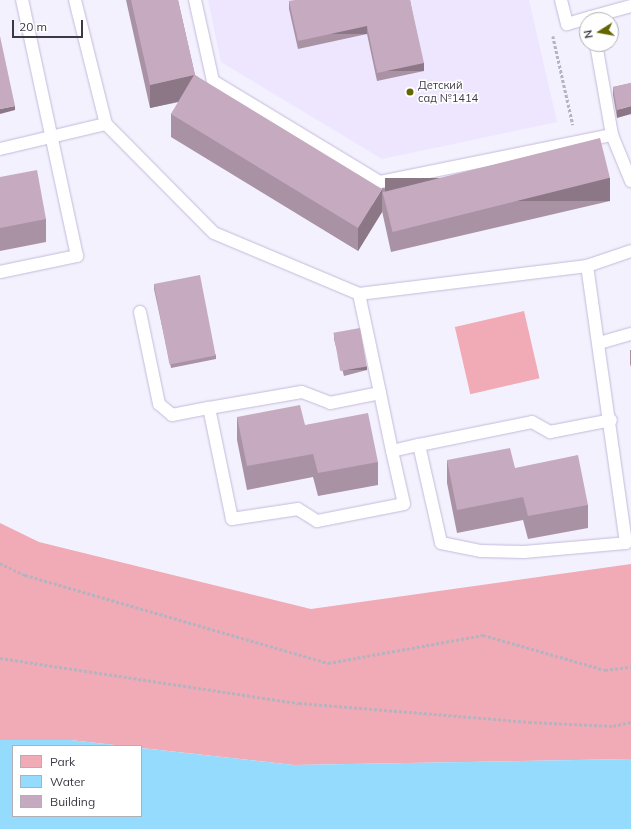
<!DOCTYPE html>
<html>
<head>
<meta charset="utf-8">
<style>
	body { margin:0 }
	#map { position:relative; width:631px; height:829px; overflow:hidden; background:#f4f1fe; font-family:Mulish,sans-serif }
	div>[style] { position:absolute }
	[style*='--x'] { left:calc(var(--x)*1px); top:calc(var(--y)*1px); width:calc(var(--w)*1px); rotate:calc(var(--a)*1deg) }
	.built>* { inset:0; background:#ede6fe }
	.green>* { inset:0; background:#f0abb6; transform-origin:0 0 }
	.water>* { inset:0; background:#95dbfd }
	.path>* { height:2.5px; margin-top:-1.25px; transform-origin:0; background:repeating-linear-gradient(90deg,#b6b3c0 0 3px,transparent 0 5px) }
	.roads { filter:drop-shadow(0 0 1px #c3bad9) drop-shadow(0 0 1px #c3bad9) }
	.service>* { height:12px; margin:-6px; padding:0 6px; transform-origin:6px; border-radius:6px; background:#fff }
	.wall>* { inset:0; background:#aa92a5 }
	.shaded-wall>* { inset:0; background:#8b7786; transform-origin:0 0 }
	.building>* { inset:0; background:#c6aac0; transform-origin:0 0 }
	.dots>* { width:11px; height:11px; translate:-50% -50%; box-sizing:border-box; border:2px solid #fff; border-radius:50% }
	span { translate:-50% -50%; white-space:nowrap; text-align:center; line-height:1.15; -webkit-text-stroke:3px #fff; paint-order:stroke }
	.poi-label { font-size:11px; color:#3c3945 }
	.left { translate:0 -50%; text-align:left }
	.legend { position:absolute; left:12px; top:745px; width:130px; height:72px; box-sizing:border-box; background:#fff; border:1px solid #b1b0b5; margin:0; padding:5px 7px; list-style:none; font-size:12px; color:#3c3945 }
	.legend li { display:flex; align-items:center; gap:8px; height:20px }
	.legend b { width:20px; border:1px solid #b1b0b5 }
	.north { position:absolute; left:579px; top:12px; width:40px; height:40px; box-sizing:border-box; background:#fff; border:1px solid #b1b0b5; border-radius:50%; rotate:259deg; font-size:11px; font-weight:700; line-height:16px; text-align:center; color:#3c3945 }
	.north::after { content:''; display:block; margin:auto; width:14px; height:18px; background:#636600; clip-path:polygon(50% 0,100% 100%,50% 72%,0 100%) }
	.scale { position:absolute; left:12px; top:20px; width:71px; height:18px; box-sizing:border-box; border:2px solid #3c3945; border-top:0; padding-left:5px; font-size:12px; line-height:14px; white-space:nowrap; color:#3c3945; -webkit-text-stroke:3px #fff; paint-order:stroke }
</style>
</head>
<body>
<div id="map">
	<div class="built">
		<div style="clip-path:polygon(208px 0,529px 0,557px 122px,382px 159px,221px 62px)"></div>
	</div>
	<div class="green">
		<div style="left:524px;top:311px;width:69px;height:71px;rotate:77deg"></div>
		<div style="clip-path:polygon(0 523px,39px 542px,311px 609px,631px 564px,631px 759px,294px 765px,70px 740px,0 740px)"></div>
	</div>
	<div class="water">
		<div style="clip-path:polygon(0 740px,70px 740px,124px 746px,13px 746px,13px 816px,141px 816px,141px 748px,294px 765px,631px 759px,631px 829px,0 829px)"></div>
	</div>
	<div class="path">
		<div style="--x:553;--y:36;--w:91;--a:77.3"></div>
		<div style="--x:0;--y:563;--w:28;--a:26"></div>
		<div style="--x:25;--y:575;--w:316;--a:16.2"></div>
		<div style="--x:328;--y:663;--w:158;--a:-10.2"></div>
		<div style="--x:483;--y:635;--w:127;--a:16"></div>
		<div style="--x:605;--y:670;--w:26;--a:-7"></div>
		<div style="--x:0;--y:658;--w:302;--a:8.6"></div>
		<div style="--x:299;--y:703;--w:231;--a:4.7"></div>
		<div style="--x:529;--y:722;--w:84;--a:2.7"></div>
		<div style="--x:613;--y:726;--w:18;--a:-13"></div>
	</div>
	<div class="roads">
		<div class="service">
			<div style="--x:75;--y:0;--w:128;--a:76"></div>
			<div style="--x:106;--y:124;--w:153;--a:45.3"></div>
			<div style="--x:214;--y:233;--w:157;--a:22.8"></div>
			<div style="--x:359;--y:294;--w:230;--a:-7"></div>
			<div style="--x:587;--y:266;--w:46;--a:-18.8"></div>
			<div style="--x:195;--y:0;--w:83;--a:77.5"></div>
			<div style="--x:213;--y:81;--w:195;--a:31.2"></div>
			<div style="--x:380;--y:182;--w:237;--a:-11.5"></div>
			<div style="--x:561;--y:0;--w:25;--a:76"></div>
			<div style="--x:567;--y:24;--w:25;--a:-16"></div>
			<div style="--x:591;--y:17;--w:3;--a:90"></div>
			<div style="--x:591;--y:17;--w:41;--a:-15.4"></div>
			<div style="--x:596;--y:44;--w:92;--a:80"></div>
			<div style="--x:612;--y:135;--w:50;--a:67.6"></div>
			<div style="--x:0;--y:149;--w:109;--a:-13.3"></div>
			<div style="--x:0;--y:272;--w:79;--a:-11.7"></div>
			<div style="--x:77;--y:256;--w:262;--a:-102.1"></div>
			<div style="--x:359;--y:294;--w:101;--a:78"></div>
			<div style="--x:380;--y:393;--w:59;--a:78.3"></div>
			<div style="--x:392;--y:451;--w:54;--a:77.2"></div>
			<div style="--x:404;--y:504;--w:89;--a:168.9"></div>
			<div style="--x:317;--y:521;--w:22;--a:-148"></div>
			<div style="--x:298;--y:509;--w:67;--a:171.4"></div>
			<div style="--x:232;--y:519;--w:113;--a:-101.7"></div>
			<div style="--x:209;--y:408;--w:94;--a:-9.8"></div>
			<div style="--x:302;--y:392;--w:30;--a:21"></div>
			<div style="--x:330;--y:403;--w:51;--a:-11.3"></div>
			<div style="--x:140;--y:312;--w:94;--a:78.3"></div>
			<div style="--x:159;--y:404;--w:17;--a:40"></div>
			<div style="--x:172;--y:415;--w:38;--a:-11"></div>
			<div style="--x:599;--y:343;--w:33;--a:-16"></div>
			<div style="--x:419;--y:445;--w:115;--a:-11.5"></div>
			<div style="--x:532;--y:422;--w:21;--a:29"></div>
			<div style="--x:550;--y:432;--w:62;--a:-11.1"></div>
			<div style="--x:392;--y:451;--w:28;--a:-13"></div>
			<div style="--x:419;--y:445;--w:100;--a:77.3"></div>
			<div style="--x:441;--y:543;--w:41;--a:11.3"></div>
			<div style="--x:481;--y:551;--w:43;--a:1.3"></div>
			<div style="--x:524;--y:552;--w:102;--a:-5"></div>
			<div style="--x:626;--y:543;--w:280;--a:-98"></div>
		</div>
	</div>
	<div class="wall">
		<div style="clip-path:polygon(126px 0,178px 0,195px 75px,382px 212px,358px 251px,171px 137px,171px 114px,179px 102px,150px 108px)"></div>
		<div style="clip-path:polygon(410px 0,424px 71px,377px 81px,367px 34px,298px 49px,289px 9px,289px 1px)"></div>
		<div style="clip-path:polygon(631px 83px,617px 118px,613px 95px,613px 87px)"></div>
		<div style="clip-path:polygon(0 177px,46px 219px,46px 242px,0 251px)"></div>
		<div style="clip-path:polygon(382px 188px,610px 201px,391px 252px,382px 211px)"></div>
		<div style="clip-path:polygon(154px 284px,216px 355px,216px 359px,171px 368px,154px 289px)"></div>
		<div style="clip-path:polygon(334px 335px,367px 370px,344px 376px,334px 339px)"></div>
		<div style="clip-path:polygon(630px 350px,631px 350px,631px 367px,630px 364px)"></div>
		<div style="clip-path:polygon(237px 417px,305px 425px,378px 462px,378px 485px,318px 496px,313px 477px,247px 490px,237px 440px)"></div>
		<div style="clip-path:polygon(447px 460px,515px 468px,588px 505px,588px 528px,528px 539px,523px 520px,457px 533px,447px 483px)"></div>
	</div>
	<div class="shaded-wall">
		<div style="left:367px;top:26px;width:8px;height:71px;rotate:90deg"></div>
		<div style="left:424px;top:63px;width:8px;height:48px;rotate:90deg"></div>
		<div style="clip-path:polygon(194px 75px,194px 98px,150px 108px,150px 85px)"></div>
		<div style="clip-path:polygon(15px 106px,15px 110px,0 114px,0 109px)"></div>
		<div style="clip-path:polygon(631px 106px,631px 114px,617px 118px,617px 110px)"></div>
		<div style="left:610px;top:178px;width:23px;height:225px;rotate:90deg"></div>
		<div style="clip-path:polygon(382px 189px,382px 212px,358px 251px,358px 228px)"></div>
		<div style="left:367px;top:366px;width:4px;height:24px;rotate:90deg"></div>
	</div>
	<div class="building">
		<div style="clip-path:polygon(131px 0,178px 0,195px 75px,382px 189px,358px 228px,171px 114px,194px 75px,150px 85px)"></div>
		<div style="clip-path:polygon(295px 0,410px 0,424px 63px,377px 73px,367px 26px,298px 41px,289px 1px)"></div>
		<div style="clip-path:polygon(0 36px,15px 106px,0 109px)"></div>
		<div style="clip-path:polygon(631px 83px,631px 106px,617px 110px,613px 87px)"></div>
		<div style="left:600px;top:138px;width:41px;height:224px;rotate:76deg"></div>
		<div style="clip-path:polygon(37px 170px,46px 219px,0 228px,0 177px)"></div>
		<div style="left:200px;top:275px;width:82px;height:47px;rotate:79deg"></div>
		<div style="left:360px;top:328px;width:39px;height:27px;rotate:80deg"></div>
		<div style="clip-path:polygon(300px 405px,305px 425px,368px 413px,378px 462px,318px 473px,313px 454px,247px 466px,237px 417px)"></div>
		<div style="clip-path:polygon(510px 448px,515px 468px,578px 455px,588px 505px,528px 516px,523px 497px,457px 510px,447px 460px)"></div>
	</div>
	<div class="dots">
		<div style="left:410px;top:92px;background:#636600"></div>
	</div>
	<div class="poi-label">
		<span class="left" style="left:418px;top:92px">Детский<br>сад №1414</span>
	</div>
	<ul class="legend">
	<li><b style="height:11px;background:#f0abb6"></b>Park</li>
	<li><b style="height:11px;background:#95dbfd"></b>Water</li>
	<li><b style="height:11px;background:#c6aac0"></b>Building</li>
	</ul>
	<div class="north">N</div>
	<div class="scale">20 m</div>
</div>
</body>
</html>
